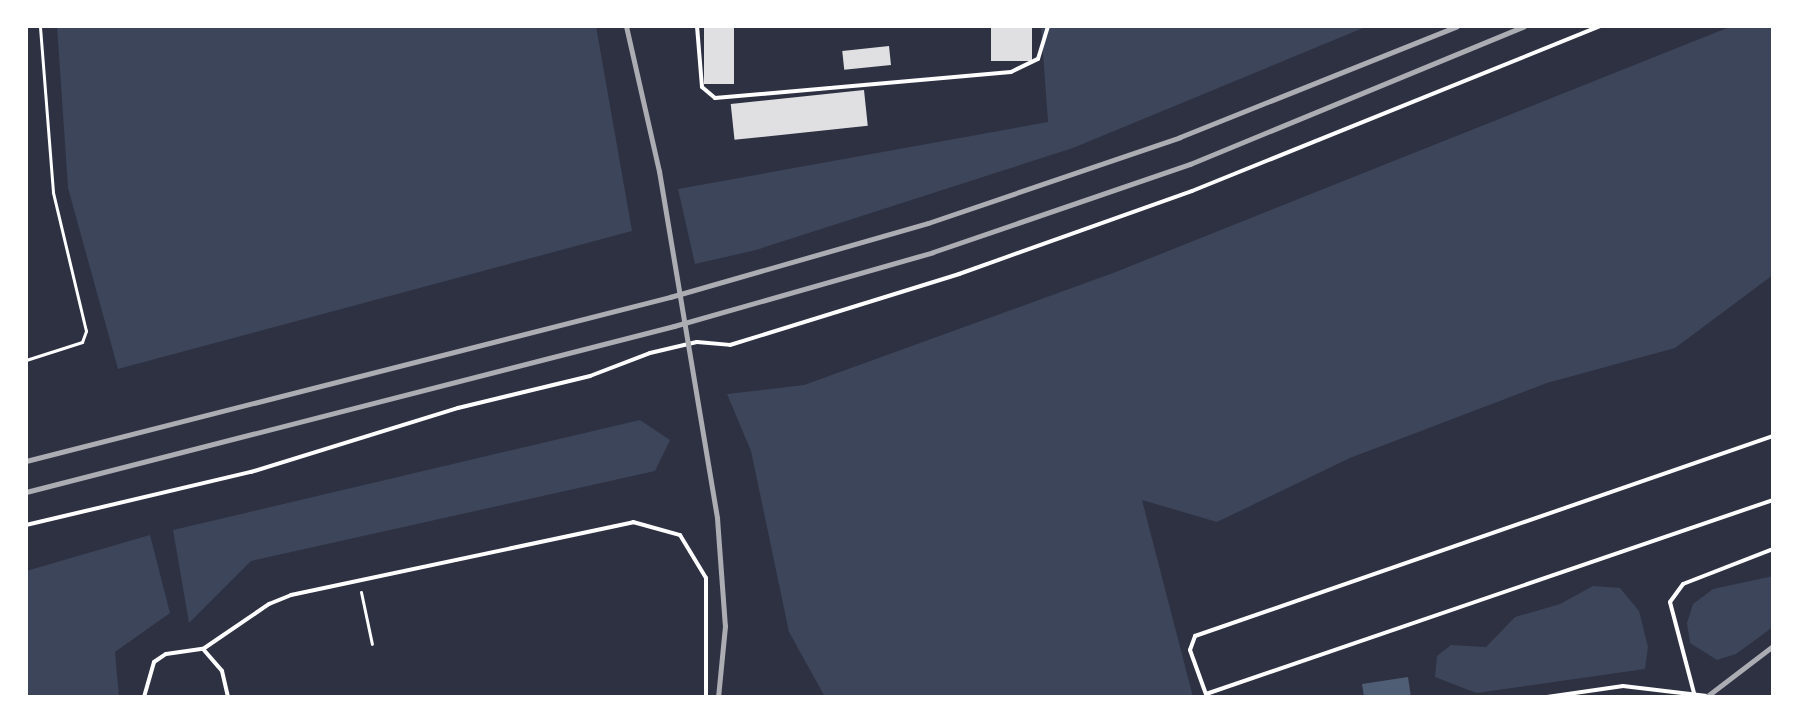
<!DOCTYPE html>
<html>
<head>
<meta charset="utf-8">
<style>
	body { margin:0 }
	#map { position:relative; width:1799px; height:723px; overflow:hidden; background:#2d3142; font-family:"Noto Sans",sans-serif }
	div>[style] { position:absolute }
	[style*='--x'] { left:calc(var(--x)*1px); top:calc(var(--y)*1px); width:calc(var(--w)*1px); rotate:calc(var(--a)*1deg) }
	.green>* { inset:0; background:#3c4559 }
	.water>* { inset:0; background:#4f5d75 }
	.building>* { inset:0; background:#e0e0e3; transform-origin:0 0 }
	.path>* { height:3px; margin:-1.5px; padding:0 1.5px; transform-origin:1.5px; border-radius:1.5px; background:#fff }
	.service>* { height:4px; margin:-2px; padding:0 2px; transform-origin:2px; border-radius:2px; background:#fff }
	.rail>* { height:5px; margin:-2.5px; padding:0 2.5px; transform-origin:2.5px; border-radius:2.5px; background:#abadb3 }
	span { translate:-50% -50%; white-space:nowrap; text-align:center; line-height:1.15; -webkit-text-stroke:8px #fff; paint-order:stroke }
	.frame { position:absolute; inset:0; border:28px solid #fff; pointer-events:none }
</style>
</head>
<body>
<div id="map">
	<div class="green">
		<div style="clip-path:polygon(57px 26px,596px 26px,632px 231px,118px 369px,68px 188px)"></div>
		<div style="clip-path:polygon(1041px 26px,1368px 26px,1073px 148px,756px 250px,695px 264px,678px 189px,1048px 122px)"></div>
		<div style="clip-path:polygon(1732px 26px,1773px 26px,1773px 275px,1675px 348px,1547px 383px,1350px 458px,1217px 522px,1142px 500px,1193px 697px,825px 697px,789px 632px,751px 451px,727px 394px,804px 385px,1113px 273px)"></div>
		<div style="clip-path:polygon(640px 420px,670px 440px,655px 471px,251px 561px,189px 623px,173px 530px)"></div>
		<div style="clip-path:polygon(150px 535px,170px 613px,115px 652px,119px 697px,26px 697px,26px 571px)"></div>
		<div style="clip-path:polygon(1773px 576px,1773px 627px,1736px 654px,1717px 660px,1690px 643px,1687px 623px,1693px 604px,1713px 589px)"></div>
		<div style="clip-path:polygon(1593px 586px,1620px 588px,1639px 611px,1648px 647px,1645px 669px,1476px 693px,1435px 677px,1437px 656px,1451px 645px,1486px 647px,1515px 617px,1560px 604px)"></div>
	</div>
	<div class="water">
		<div style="clip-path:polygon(1408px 677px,1411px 697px,1364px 697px,1362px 684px)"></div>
	</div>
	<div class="building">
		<div style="left:704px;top:26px;width:30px;height:58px"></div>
		<div style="left:991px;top:26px;width:41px;height:35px"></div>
		<div style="left:889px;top:46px;width:19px;height:47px;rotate:84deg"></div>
		<div style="left:864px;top:90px;width:36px;height:134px;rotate:84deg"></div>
	</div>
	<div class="path">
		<div style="--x:26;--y:360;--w:59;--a:-17.8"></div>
		<div style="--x:82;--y:342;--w:12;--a:-70"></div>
		<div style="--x:86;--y:331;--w:143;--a:-103.4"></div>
		<div style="--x:53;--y:192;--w:167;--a:-94.5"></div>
		<div style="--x:361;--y:592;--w:53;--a:78.1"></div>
	</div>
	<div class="service">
		<div style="--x:697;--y:26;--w:61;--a:85.3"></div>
		<div style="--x:702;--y:87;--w:17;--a:40"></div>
		<div style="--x:715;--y:98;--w:297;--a:-5"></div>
		<div style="--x:1011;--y:72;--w:30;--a:-26"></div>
		<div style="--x:1038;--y:59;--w:34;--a:-73"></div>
		<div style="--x:26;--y:525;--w:231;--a:-13.3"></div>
		<div style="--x:251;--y:472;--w:217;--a:-17.2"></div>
		<div style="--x:458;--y:408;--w:136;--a:-13.6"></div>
		<div style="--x:590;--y:376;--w:64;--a:-21"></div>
		<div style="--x:650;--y:353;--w:48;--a:-13.2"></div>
		<div style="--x:697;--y:342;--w:33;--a:5"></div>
		<div style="--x:730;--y:345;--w:240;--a:-17.2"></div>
		<div style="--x:959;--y:274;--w:247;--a:-19.6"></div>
		<div style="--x:1192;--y:191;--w:440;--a:-22"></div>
		<div style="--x:203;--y:649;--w:29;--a:49"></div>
		<div style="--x:222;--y:671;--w:27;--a:77"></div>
		<div style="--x:1694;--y:693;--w:94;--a:-104.8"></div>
		<div style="--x:1670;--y:602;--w:22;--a:-54"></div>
		<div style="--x:1683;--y:584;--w:97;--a:-21.3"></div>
		<div style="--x:1206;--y:694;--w:599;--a:-18.89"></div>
		<div style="--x:144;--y:697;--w:36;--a:-74"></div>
		<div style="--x:154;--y:662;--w:14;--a:-34"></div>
		<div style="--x:166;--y:654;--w:37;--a:-8"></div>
		<div style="--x:203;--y:649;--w:80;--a:-34.3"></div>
		<div style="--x:269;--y:604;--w:24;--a:-22"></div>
		<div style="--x:291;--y:595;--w:350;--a:-12"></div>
		<div style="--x:633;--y:522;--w:49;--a:15.5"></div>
		<div style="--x:680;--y:535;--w:50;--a:58.8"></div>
		<div style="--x:706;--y:578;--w:119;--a:90"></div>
		<div style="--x:1207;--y:697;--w:50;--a:-109.9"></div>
		<div style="--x:1190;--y:650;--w:15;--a:-70"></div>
		<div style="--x:1195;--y:636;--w:612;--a:-19.09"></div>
		<div style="--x:1547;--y:697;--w:77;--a:-8.2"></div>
		<div style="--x:1623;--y:686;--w:93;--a:6.8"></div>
	</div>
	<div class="rail">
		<div style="--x:626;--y:26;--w:149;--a:77.2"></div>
		<div style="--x:659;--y:171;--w:352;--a:80.5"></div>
		<div style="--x:717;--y:518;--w:108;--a:85.8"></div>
		<div style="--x:725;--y:626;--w:71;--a:95.6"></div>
		<div style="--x:26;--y:461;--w:665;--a:-14.29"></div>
		<div style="--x:670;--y:297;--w:268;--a:-16"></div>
		<div style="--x:928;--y:223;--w:266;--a:-18.8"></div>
		<div style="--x:1180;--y:137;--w:298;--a:-21.8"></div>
		<div style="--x:26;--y:492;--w:669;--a:-14.37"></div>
		<div style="--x:674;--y:326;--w:269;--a:-15.9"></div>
		<div style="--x:933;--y:252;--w:272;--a:-18.9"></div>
		<div style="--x:1190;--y:164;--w:361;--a:-22.4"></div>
		<div style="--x:1706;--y:697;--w:84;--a:-37.3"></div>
	</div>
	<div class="frame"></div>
</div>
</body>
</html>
